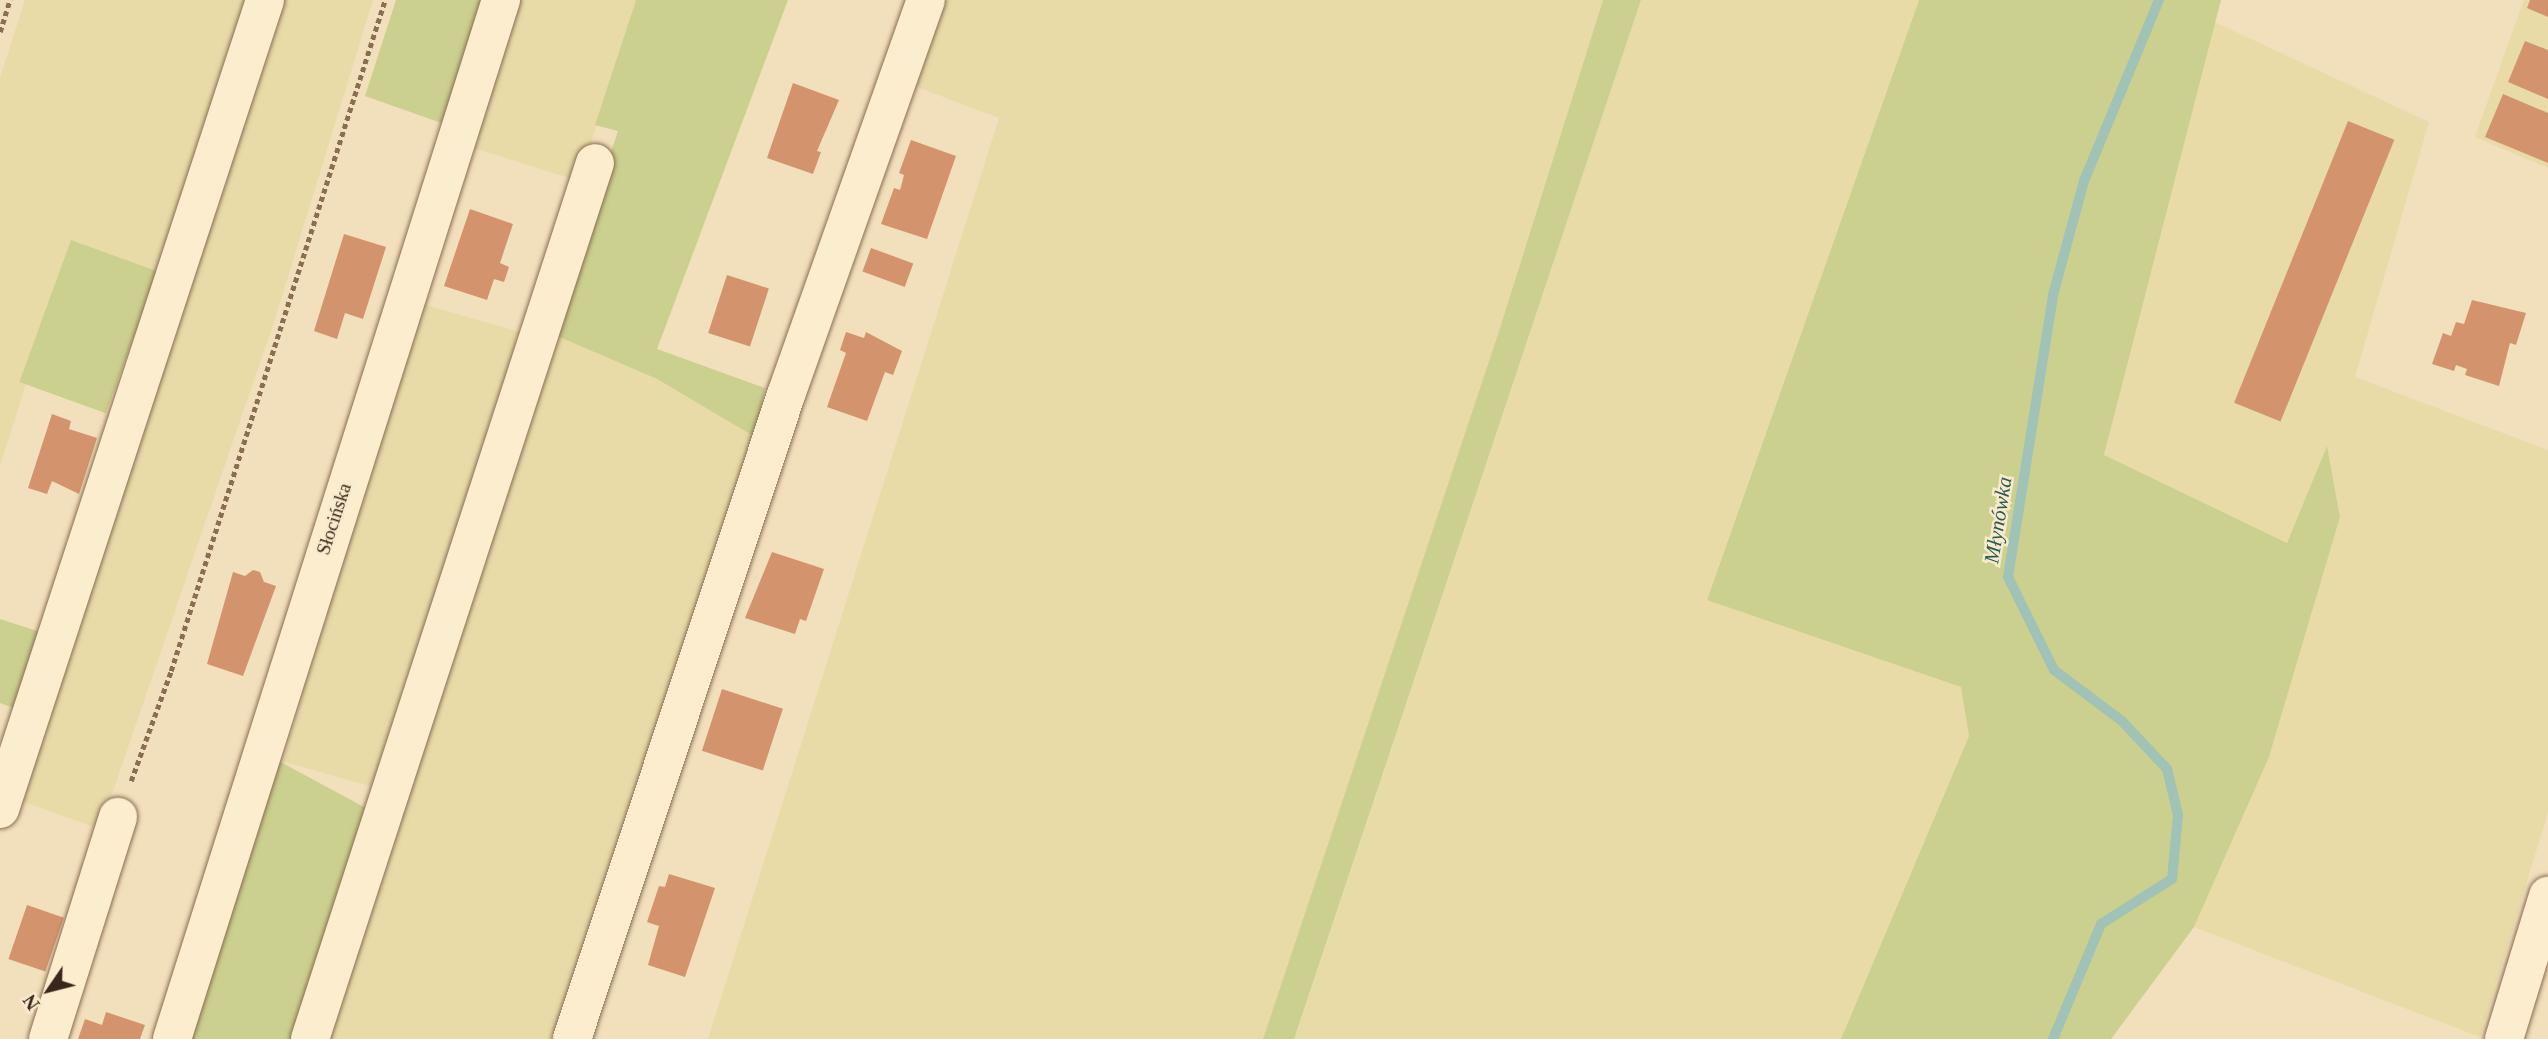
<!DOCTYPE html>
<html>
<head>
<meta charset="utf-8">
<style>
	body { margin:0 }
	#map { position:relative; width:2548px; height:1039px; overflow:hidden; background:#f2dfbb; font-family:"Times New Roman",serif }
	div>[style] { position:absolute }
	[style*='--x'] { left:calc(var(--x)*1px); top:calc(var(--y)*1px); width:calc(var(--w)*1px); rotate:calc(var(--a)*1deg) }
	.farmland>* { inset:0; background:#e8dba8; transform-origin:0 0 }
	.green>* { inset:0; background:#cbd08e; transform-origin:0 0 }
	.stream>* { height:10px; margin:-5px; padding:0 5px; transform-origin:5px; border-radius:5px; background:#a0c2b7 }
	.building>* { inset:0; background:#d3946d; transform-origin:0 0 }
	.path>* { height:4.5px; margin-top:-2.25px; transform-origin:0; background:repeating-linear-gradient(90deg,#8a6e53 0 5px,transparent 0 8.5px) }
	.roads { filter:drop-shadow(0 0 2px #8a6e53) drop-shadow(0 0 2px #8a6e53) }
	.minor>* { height:38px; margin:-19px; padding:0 19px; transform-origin:19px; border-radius:19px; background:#fcedcf }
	span { translate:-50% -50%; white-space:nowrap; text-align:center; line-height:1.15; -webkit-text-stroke:5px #f8eacb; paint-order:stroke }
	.street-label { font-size:19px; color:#38271a }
	.water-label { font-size:21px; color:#285954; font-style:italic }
	.north { position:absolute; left:14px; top:955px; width:70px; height:70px; -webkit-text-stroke:5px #f8eacb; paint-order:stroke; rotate:235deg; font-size:19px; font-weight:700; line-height:28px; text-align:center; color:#38271a }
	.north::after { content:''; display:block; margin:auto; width:24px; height:32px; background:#38271a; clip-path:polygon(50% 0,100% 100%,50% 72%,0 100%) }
</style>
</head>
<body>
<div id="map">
	<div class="farmland">
		<div style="clip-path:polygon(25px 0,250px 0,157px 272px,71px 241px,0 466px,0 78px)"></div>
		<div style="clip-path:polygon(276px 0,373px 0,275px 319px,100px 829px,12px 798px)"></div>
		<div style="clip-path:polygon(516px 0,636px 0,579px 181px,464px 145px)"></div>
		<div style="clip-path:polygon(944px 0,1603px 0,1500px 328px,1263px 1039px,708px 1039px,999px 118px,909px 84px)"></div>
		<div style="clip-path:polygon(1641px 0,1919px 0,1707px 599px,1961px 687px,1970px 736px,1841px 1039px,1294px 1039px)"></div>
		<div style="clip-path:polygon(2524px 0,2548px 0,2548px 168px,2475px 137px)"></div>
		<div style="clip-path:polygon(2212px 21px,2429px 122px,2355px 377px,2548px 450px,2548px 812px,2480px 1037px,2194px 927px,2269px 757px,2340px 517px,2327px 447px,2287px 543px,2104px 456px)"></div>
		<div style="left:415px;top:302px;width:120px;height:478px;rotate:16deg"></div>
		<div style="clip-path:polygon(550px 333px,657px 379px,755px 437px,552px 1039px,324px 1039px)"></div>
	</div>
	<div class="green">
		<div style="clip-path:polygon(396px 0,488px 0,447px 125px,365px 96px)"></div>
		<div style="clip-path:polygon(636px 0,788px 0,657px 349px,765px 388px,755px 437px,657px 379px,550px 333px,618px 131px,595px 125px)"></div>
		<div style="clip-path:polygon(1603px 0,1641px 0,1294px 1039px,1263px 1039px,1500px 328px)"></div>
		<div style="clip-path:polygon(1919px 0,2221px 0,2104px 455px,2287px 543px,2327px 446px,2340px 517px,2269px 757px,2194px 927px,2111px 1039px,1841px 1039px,1969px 736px,1961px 687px,1707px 600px)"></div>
		<div style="left:71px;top:240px;width:92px;height:151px;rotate:20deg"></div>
		<div style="clip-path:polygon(0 619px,43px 633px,22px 711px,0 703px)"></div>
		<div style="clip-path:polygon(275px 759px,375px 813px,300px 1039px,181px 1039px)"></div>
	</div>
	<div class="stream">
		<div style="--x:2053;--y:1039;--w:125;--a:-67.3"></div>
		<div style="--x:2101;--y:924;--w:84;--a:-32.4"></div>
		<div style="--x:2172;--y:879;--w:64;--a:-84.6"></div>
		<div style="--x:2178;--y:815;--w:47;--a:-103.4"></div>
		<div style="--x:2167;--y:769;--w:66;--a:-133.2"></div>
		<div style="--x:2122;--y:721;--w:85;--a:-143.1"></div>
		<div style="--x:2054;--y:670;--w:104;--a:-116.3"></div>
		<div style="--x:2008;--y:577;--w:286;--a:-80.9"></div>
		<div style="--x:2053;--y:295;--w:118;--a:-74.8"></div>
		<div style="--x:2084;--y:181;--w:196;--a:-67.5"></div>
	</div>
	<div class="building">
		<div style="clip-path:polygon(2530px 0,2548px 0,2548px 17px,2527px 8px)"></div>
		<div style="clip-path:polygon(2525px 41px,2548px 50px,2548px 99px,2508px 82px)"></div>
		<div style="clip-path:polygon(793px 83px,839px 100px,817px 151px,821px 152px,813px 174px,767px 158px)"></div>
		<div style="clip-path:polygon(2503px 94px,2548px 113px,2548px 163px,2485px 137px)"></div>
		<div style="left:2348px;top:121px;width:50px;height:304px;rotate:22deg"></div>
		<div style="clip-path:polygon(911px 140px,956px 156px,927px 239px,881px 224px,894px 188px,900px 190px,904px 175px,899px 173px)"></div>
		<div style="clip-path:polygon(470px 209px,513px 224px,500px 263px,509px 267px,504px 282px,494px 279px,487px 300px,444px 286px)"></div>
		<div style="clip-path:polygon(344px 234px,386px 247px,363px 319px,345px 313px,337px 339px,314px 331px)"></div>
		<div style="left:871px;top:248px;width:45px;height:25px;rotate:20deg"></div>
		<div style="left:727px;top:275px;width:44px;height:61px;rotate:18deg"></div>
		<div style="clip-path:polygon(2472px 300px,2526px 313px,2516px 345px,2510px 343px,2499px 386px,2465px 375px,2467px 369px,2456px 365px,2454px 371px,2432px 364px,2443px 333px,2451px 336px,2456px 322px,2464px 324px)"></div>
		<div style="clip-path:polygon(846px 332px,864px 338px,866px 332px,902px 351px,893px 375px,885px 372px,867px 421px,827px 407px,846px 353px,840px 350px)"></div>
		<div style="clip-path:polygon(52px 414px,71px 421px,69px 429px,97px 438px,79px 494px,52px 481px,47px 494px,28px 488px)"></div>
		<div style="clip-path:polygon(772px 552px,824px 569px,806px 621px,800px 619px,795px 634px,745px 618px)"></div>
		<div style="clip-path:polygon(253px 570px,260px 572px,264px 582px,276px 586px,243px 676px,207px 664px,233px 572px,245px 576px)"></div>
		<div style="left:722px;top:689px;width:64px;height:65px;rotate:18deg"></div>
		<div style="clip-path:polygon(669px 874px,715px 888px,685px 977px,648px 965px,659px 926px,647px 922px,659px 886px,665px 887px)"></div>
		<div style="left:27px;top:905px;width:39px;height:57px;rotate:19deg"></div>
		<div style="clip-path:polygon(106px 1012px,145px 1025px,140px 1039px,78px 1039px,85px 1019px,102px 1025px)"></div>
	</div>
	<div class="path">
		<div style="--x:0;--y:32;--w:34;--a:-73"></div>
		<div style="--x:131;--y:781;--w:117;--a:-70"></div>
		<div style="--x:171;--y:671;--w:704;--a:-72.31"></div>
	</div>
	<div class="roads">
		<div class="minor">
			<div style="--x:0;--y:809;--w:851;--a:-71.86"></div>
			<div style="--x:48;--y:1039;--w:233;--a:-72.5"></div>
			<div style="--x:172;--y:1039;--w:1090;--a:-72.43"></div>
			<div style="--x:310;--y:1039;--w:921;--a:-71.98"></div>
			<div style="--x:572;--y:1039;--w:679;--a:-71.62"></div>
			<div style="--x:786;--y:395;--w:419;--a:-70.5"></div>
			<div style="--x:2504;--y:1039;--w:150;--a:-72.9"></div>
		</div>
	</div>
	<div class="street-label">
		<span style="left:334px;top:519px;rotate:-72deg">Słocińska</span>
	</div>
	<div class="water-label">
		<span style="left:1998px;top:520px;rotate:-81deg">Młynówka</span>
	</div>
	<div class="north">N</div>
</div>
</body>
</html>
